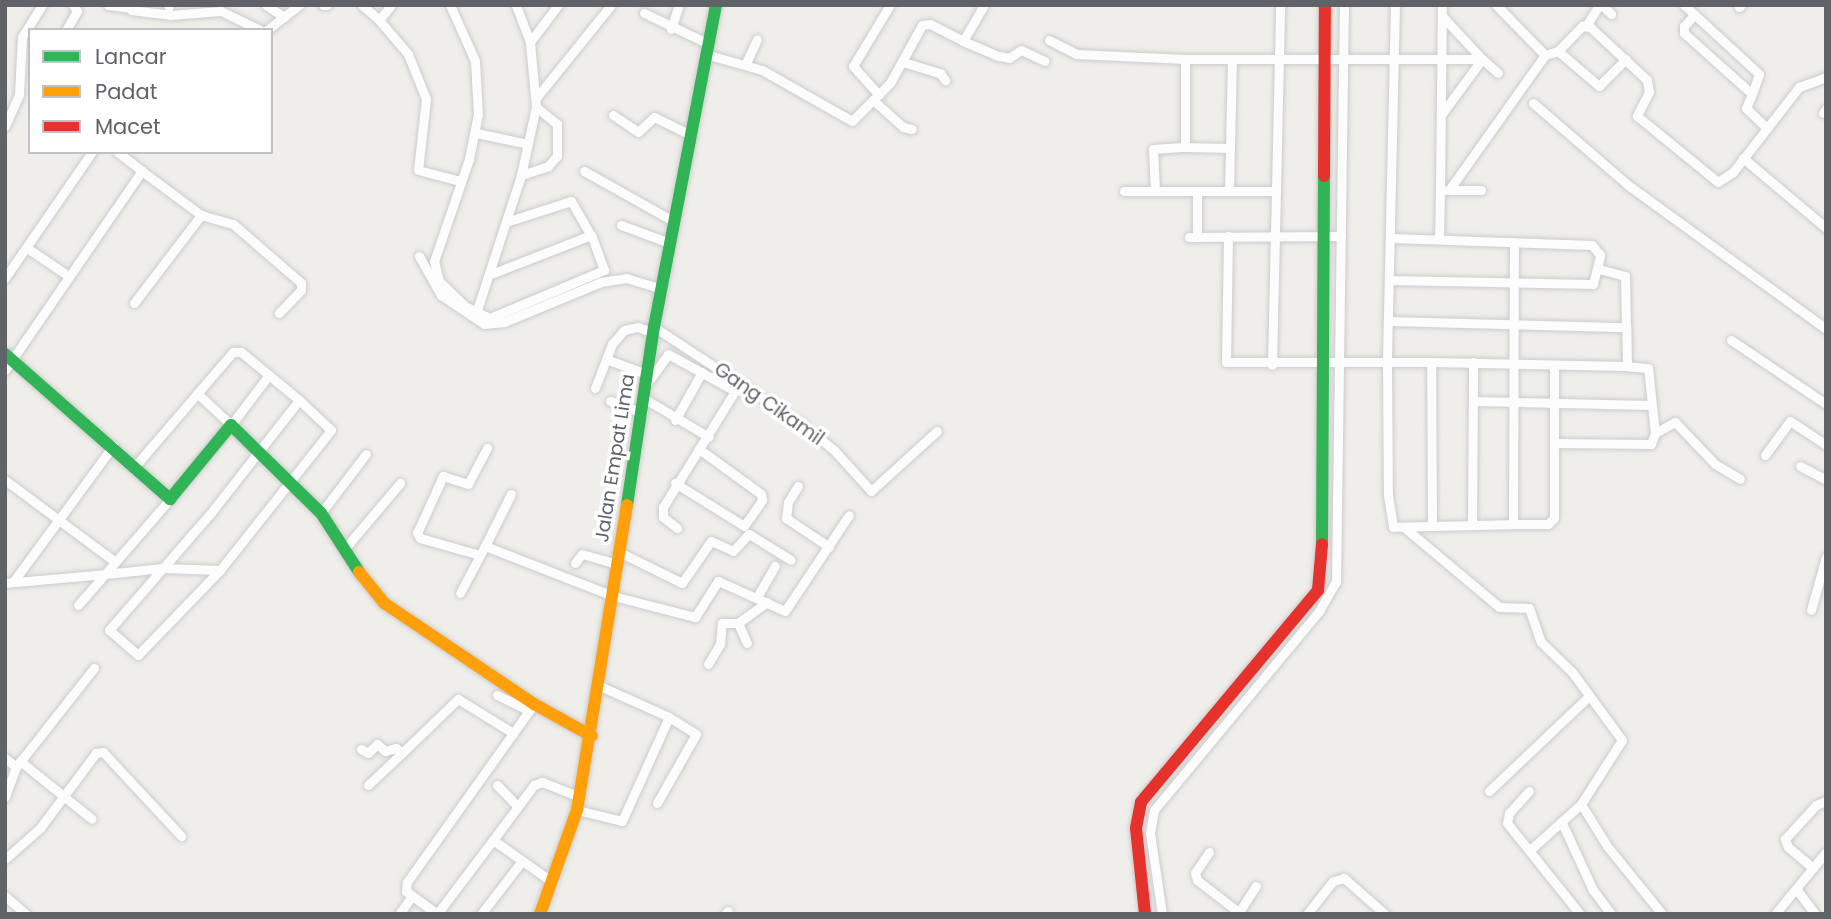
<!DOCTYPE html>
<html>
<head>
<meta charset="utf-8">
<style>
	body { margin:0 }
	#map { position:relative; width:1831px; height:919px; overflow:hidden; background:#efeeea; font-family:Poppins,sans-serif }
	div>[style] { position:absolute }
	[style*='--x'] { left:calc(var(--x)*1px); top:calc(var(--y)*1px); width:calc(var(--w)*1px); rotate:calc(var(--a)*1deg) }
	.roads { filter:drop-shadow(0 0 2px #cbcccc) drop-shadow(0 0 2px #cbcccc) }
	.street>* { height:9px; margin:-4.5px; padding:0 4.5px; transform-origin:4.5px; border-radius:4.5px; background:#fdfcfc }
	.fast>* { height:12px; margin:-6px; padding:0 6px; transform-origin:6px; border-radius:6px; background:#30b455 }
	.slow>* { height:12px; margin:-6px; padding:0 6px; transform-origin:6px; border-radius:6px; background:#ff9f0a }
	.jam>* { height:12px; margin:-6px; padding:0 6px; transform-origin:6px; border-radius:6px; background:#e5322d }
	span { translate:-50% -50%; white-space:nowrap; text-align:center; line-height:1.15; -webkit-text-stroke:7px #fff; paint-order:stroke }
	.street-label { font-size:19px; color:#5f6368 }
	.frame { position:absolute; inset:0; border:7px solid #5f6368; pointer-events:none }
	.legend { position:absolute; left:28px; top:28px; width:245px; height:126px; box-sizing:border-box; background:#fff; border:2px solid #bfc1c3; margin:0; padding:9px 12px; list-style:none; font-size:21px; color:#5f6368 }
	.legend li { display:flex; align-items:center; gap:14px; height:35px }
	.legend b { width:35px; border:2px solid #bfc1c3 }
</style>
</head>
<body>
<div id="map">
	<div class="roads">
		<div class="street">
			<div style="--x:108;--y:5;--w:25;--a:7"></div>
			<div style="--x:168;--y:5;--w:2;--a:63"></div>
			<div style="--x:266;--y:5;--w:22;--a:34"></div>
			<div style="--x:323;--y:5;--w:4;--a:0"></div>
			<div style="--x:362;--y:5;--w:23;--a:41"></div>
			<div style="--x:379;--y:20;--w:19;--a:-51"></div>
			<div style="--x:450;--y:5;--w:61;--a:65.9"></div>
			<div style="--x:475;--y:61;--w:53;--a:86.8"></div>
			<div style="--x:478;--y:114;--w:46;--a:101.3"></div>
			<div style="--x:469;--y:159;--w:108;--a:108.9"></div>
			<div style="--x:434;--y:261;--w:21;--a:76"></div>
			<div style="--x:439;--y:281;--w:36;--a:44"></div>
			<div style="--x:465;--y:306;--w:28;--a:26"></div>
			<div style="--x:490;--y:318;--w:124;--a:-22.8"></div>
			<div style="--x:604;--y:270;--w:37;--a:-110"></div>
			<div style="--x:591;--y:235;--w:107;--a:158.7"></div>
			<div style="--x:1395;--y:5;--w:358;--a:91.3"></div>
			<div style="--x:1387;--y:363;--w:132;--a:89.6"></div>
			<div style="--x:1388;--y:495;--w:32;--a:81"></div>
			<div style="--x:1393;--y:527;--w:120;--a:-1.4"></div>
			<div style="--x:1513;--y:524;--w:282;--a:-89.8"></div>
			<div style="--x:1602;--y:5;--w:13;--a:45"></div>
			<div style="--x:1684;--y:5;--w:102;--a:42.6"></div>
			<div style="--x:1759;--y:74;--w:21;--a:109"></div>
			<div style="--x:1739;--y:7;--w:3;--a:-45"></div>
			<div style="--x:131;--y:10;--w:39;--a:7"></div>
			<div style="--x:170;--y:15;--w:51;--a:-4.5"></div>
			<div style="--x:221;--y:11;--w:43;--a:26"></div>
			<div style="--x:644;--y:13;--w:70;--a:25.5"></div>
			<div style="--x:1694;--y:15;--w:15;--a:132"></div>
			<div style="--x:1684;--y:26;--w:7;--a:90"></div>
			<div style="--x:1684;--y:33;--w:91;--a:41.9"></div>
			<div style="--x:1752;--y:94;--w:15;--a:113"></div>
			<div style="--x:1746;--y:108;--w:29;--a:44"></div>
			<div style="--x:379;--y:20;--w:45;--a:49.5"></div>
			<div style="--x:408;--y:54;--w:48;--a:68.2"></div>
			<div style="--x:426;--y:99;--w:71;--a:96.4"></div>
			<div style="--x:418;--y:170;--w:43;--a:14.7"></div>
			<div style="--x:1586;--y:26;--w:25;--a:-58"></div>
			<div style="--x:671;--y:29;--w:25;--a:-72"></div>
			<div style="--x:66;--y:30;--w:22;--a:-60"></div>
			<div style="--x:77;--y:11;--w:7;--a:-124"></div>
			<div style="--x:267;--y:30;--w:41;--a:-38"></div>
			<div style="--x:1049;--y:40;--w:30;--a:27"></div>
			<div style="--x:1076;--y:54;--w:109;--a:2.6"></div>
			<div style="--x:963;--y:41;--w:39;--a:23"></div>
			<div style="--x:999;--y:56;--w:10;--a:11"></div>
			<div style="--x:1009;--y:58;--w:14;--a:-34"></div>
			<div style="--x:1021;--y:50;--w:26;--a:25"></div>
			<div style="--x:530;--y:42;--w:46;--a:-52.9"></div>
			<div style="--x:1558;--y:51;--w:54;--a:40.5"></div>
			<div style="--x:1599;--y:86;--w:38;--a:-45"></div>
			<div style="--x:705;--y:54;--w:59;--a:15.7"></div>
			<div style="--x:762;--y:70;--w:103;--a:29.5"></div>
			<div style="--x:852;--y:121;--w:54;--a:-45"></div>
			<div style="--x:890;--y:83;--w:66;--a:-61.1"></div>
			<div style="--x:922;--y:25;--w:8;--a:-7"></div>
			<div style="--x:930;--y:24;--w:37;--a:27"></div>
			<div style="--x:963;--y:41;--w:42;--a:-59.7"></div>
			<div style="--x:1545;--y:55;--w:14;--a:-17"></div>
			<div style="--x:1558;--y:51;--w:35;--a:-46"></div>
			<div style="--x:1582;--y:26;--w:8;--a:7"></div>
			<div style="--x:1590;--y:27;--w:78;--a:42.9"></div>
			<div style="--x:1647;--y:80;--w:12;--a:81"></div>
			<div style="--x:1649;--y:92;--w:27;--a:117"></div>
			<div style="--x:1637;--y:116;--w:104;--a:39.2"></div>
			<div style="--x:1718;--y:182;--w:18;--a:-34"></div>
			<div style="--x:1733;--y:172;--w:108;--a:-52.2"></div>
			<div style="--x:1799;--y:87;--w:29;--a:-20"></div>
			<div style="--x:903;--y:62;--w:39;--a:17"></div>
			<div style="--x:940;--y:73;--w:9;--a:54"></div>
			<div style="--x:746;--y:63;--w:26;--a:-65"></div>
			<div style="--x:879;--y:95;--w:39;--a:-132"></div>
			<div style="--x:853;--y:66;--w:71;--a:-58.8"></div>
			<div style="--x:536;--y:98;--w:119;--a:-51.1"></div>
			<div style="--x:873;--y:100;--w:40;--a:42"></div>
			<div style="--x:903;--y:127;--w:9;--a:13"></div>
			<div style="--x:1533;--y:103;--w:125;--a:40.8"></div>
			<div style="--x:1628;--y:185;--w:245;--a:36"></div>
			<div style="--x:1823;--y:113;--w:5;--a:-53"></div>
			<div style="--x:613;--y:115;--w:30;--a:34"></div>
			<div style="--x:638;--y:132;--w:22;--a:-43"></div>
			<div style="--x:654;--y:117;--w:39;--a:26"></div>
			<div style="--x:1441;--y:115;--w:69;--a:-53.8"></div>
			<div style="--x:1482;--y:59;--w:21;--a:41"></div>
			<div style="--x:5;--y:126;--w:35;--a:-66"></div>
			<div style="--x:19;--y:94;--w:57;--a:-87"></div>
			<div style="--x:22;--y:37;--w:38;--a:-58"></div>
			<div style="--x:476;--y:133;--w:53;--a:11.9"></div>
			<div style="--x:1230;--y:148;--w:45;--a:-178.7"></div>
			<div style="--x:1185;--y:147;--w:88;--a:-90"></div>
			<div style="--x:1185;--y:59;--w:297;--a:0"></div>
			<div style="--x:1482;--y:59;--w:57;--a:-132.9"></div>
			<div style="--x:1743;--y:158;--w:109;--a:40.1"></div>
			<div style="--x:584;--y:171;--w:102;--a:29.3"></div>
			<div style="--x:521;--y:175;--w:28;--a:-18"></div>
			<div style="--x:548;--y:166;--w:13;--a:-48"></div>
			<div style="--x:557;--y:156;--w:32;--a:-90"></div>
			<div style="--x:557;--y:124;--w:27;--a:-141"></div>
			<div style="--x:1155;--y:190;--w:41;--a:-92.8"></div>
			<div style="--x:1153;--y:149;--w:32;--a:-4"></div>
			<div style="--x:1481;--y:190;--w:32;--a:180"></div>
			<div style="--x:1449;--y:190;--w:166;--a:-54.6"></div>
			<div style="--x:1545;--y:55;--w:70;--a:-134.4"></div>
			<div style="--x:1124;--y:191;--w:105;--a:0"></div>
			<div style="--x:1229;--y:191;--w:131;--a:-88.7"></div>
			<div style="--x:1229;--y:191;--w:47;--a:0"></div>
			<div style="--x:1440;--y:191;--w:186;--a:-89.4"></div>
			<div style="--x:201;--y:215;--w:33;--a:16"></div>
			<div style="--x:233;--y:224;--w:90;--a:40.9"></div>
			<div style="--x:301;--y:283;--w:7;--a:90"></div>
			<div style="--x:301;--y:290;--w:32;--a:134"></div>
			<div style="--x:506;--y:222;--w:68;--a:-17.9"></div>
			<div style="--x:571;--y:201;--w:39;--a:60"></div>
			<div style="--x:621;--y:225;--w:52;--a:20.2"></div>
			<div style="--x:1228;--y:236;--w:126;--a:90.9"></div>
			<div style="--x:1226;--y:362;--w:205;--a:0"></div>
			<div style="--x:1189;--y:237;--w:152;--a:-0.4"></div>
			<div style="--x:1197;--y:237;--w:46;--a:-90"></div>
			<div style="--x:1439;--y:239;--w:48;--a:-88.8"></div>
			<div style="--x:1440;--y:191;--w:4;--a:-14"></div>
			<div style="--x:27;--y:248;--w:48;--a:34"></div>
			<div style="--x:419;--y:256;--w:45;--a:60.6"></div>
			<div style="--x:441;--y:295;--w:52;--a:34"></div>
			<div style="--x:484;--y:324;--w:20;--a:-6"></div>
			<div style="--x:504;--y:322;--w:105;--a:-22.4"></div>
			<div style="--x:601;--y:282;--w:25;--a:-9"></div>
			<div style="--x:626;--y:278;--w:37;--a:17"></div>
			<div style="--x:5;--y:278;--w:153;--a:-55.4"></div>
			<div style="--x:1390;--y:280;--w:203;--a:1.1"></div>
			<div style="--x:1593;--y:284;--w:30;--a:-76"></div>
			<div style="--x:1600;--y:255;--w:13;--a:-129"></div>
			<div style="--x:1592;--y:245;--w:200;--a:-178"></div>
			<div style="--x:134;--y:303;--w:111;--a:-52.7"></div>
			<div style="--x:201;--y:215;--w:74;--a:-143.3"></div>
			<div style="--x:476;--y:313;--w:145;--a:-71.9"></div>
			<div style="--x:521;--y:175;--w:70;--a:-77.6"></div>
			<div style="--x:536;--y:107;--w:65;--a:-95.3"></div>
			<div style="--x:530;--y:42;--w:40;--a:-111"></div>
			<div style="--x:1389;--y:321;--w:237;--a:1.5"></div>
			<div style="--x:1626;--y:327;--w:51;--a:-91.1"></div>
			<div style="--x:1625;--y:276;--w:28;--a:-165"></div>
			<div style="--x:654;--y:327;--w:175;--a:33.3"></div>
			<div style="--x:800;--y:423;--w:43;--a:38.5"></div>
			<div style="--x:834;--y:450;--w:55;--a:47.9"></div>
			<div style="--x:871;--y:491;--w:89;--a:-42.3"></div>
			<div style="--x:1731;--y:340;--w:115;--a:34"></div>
			<div style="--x:606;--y:359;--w:46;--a:20.4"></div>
			<div style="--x:1272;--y:365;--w:360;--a:-88.7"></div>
			<div style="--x:1554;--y:365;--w:78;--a:90"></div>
			<div style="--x:5;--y:370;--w:242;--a:-55.5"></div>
			<div style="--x:142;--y:171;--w:31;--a:-142"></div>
			<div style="--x:648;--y:382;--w:34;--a:-54"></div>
			<div style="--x:668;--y:354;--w:77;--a:28.9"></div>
			<div style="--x:735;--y:391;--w:137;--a:121.8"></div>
			<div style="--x:663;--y:507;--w:10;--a:90"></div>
			<div style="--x:663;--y:517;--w:18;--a:38"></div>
			<div style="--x:595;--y:388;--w:47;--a:-68.9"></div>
			<div style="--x:612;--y:344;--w:18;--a:-49"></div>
			<div style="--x:624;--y:330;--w:14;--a:-12"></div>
			<div style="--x:638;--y:327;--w:17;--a:21"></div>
			<div style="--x:198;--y:394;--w:45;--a:43.2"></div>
			<div style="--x:231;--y:425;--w:61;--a:-52.9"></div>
			<div style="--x:645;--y:399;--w:74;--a:30.7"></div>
			<div style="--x:299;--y:400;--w:44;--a:43.2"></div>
			<div style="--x:331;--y:430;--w:179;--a:128.4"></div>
			<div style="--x:220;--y:570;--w:118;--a:134"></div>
			<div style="--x:138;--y:655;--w:38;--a:-139"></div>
			<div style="--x:109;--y:630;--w:154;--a:-49"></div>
			<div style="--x:210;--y:514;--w:145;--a:-52"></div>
			<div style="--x:610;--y:401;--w:35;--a:20"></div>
			<div style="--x:1473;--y:401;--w:177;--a:1.3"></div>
			<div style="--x:675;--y:420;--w:55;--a:-60.6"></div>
			<div style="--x:1655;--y:433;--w:23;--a:-29"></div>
			<div style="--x:1675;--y:422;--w:58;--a:46.4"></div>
			<div style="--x:1715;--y:464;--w:29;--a:31"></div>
			<div style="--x:1765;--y:455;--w:42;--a:-53.7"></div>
			<div style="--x:1790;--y:421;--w:43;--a:33.7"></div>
			<div style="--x:136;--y:465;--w:149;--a:-49.4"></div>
			<div style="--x:233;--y:352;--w:8;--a:0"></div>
			<div style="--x:241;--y:352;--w:75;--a:39.6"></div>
			<div style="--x:1800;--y:466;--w:30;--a:28"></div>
			<div style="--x:5;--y:480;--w:136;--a:36.6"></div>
			<div style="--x:675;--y:483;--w:81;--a:31.9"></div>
			<div style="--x:744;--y:526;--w:32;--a:-55"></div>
			<div style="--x:762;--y:500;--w:6;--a:-99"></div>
			<div style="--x:761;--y:494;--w:77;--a:-144"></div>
			<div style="--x:798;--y:486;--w:19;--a:122"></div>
			<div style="--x:788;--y:502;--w:16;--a:97"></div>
			<div style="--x:786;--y:518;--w:52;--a:34"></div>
			<div style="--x:321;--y:513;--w:74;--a:-52.7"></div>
			<div style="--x:1513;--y:524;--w:35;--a:0"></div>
			<div style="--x:1548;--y:524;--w:8;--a:-45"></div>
			<div style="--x:1554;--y:518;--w:75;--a:-90"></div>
			<div style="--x:1554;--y:443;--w:97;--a:0.6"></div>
			<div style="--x:1651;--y:444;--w:12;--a:-70"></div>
			<div style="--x:1655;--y:433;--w:65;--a:-96.1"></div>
			<div style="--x:1648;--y:368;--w:21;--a:-175"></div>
			<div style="--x:1472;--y:525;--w:163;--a:-89.6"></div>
			<div style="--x:1432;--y:526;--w:164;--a:-90.3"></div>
			<div style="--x:1431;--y:362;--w:196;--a:1.2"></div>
			<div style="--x:1627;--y:366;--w:39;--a:-91"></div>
			<div style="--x:1405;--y:528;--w:123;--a:40"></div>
			<div style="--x:1499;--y:607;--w:30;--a:2"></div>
			<div style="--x:1529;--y:608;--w:36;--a:71"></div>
			<div style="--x:1541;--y:642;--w:43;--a:44.1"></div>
			<div style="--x:1572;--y:672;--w:84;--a:53.7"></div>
			<div style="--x:1622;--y:740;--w:76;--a:122.6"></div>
			<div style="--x:1581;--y:804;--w:67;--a:138"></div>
			<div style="--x:485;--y:546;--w:58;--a:-63.4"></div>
			<div style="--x:346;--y:547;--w:84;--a:-49.8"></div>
			<div style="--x:619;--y:552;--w:70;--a:26.2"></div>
			<div style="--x:682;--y:583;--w:51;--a:-55.4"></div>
			<div style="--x:711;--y:541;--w:24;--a:24"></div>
			<div style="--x:733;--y:551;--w:23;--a:-47"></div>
			<div style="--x:749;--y:534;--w:49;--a:31.8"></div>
			<div style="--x:480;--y:555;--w:62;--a:-164.2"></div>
			<div style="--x:420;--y:538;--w:6;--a:-121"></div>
			<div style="--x:417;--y:533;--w:63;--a:-65.5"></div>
			<div style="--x:443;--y:476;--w:26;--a:18"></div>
			<div style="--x:468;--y:484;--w:41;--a:-62.2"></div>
			<div style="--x:575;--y:563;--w:11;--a:-52"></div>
			<div style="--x:582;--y:554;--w:36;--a:16"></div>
			<div style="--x:13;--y:582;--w:169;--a:-53.7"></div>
			<div style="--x:5;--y:583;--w:100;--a:-5.1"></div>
			<div style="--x:105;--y:574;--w:99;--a:-49.1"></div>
			<div style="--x:460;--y:593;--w:53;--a:-62"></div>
			<div style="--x:485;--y:546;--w:137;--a:21.3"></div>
			<div style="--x:613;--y:596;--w:85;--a:14.4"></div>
			<div style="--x:695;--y:617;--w:43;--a:-57.4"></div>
			<div style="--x:718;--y:581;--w:73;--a:24.1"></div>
			<div style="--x:785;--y:611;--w:115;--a:-56.3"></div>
			<div style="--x:757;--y:597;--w:36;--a:-60"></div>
			<div style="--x:78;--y:605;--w:41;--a:-48.9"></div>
			<div style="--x:105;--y:574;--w:58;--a:-5.9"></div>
			<div style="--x:163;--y:568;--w:57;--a:2"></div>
			<div style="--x:1811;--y:610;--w:55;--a:-74.2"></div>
			<div style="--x:738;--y:623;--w:22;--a:66"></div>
			<div style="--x:708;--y:664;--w:23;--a:-59"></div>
			<div style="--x:720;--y:644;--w:21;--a:-85"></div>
			<div style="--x:722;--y:623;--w:16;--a:0"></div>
			<div style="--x:738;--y:623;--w:36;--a:-36"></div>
			<div style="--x:497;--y:695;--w:34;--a:26"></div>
			<div style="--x:361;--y:749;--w:8;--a:30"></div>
			<div style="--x:368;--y:753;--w:13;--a:-45"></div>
			<div style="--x:377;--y:744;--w:11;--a:41"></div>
			<div style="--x:385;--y:751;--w:11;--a:-15"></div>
			<div style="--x:396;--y:748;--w:8;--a:40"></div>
			<div style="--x:402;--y:753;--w:78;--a:-44"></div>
			<div style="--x:458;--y:699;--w:65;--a:31.7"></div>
			<div style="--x:5;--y:758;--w:14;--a:39"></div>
			<div style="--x:16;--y:767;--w:126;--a:-51.8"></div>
			<div style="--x:20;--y:761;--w:92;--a:38.9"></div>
			<div style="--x:368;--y:785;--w:47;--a:-43.3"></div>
			<div style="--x:497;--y:785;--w:28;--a:46"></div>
			<div style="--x:1489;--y:791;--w:138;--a:-43.5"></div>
			<div style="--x:1529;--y:791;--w:30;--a:132"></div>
			<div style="--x:1509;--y:813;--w:10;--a:101"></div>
			<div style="--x:1507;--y:823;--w:117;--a:51.3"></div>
			<div style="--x:5;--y:797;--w:32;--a:-70"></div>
			<div style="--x:657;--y:803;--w:79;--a:-60.5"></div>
			<div style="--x:696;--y:734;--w:32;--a:-148"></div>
			<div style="--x:1581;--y:804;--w:49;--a:58.2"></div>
			<div style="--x:1607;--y:846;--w:87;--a:51"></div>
			<div style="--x:577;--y:810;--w:46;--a:13.7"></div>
			<div style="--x:622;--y:821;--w:114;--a:-65.7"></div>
			<div style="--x:669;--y:717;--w:76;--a:-155.8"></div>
			<div style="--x:1562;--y:823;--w:74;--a:65.2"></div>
			<div style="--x:1593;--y:890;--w:30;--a:53"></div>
			<div style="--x:493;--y:840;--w:69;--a:-53.3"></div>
			<div style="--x:534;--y:785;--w:9;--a:-21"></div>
			<div style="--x:542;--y:782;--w:41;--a:21.5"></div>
			<div style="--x:1209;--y:852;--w:25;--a:124"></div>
			<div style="--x:1195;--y:873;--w:7;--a:74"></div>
			<div style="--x:1197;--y:880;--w:56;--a:37.7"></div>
			<div style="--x:5;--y:859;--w:47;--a:-41.5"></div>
			<div style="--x:40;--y:828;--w:94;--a:-53.3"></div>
			<div style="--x:96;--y:753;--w:7;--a:-8"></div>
			<div style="--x:103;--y:752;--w:115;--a:47.1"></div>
			<div style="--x:1813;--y:868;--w:33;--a:-140"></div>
			<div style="--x:1788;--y:847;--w:9;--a:-111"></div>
			<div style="--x:1785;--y:839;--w:46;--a:-47.6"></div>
			<div style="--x:1816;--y:805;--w:11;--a:-22"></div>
			<div style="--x:1797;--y:890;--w:30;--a:53"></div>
			<div style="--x:5;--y:896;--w:28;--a:41"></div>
			<div style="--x:1239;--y:912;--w:31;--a:-57"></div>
			<div style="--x:436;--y:913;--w:37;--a:-144"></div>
			<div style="--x:406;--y:891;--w:9;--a:-84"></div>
			<div style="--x:407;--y:882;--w:219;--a:-54.5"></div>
			<div style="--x:399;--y:914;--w:22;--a:-54"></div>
			<div style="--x:437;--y:914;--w:93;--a:-52.9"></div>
			<div style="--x:493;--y:840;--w:71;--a:35.3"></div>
			<div style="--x:481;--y:914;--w:67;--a:-52.3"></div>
			<div style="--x:725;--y:914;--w:4;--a:-45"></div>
			<div style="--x:1162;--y:914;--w:82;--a:-98.4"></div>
			<div style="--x:1150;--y:833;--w:23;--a:-80"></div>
			<div style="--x:1154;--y:810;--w:259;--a:-50.3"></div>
			<div style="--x:1319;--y:611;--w:34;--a:-60"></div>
			<div style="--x:1336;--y:582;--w:577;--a:-89.21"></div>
			<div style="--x:1307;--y:914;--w:42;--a:-51.8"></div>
			<div style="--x:1333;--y:881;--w:11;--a:-15"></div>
			<div style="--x:1344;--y:878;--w:55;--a:41.3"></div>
			<div style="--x:1775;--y:914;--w:80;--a:-50.6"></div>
		</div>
		<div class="fast">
			<div style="--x:5;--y:354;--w:220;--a:41.3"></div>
			<div style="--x:170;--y:499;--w:96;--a:-50.5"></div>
			<div style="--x:231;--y:425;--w:126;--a:44.4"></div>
			<div style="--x:321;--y:513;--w:70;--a:57.2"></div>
			<div style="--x:627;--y:505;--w:180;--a:-81.4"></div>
			<div style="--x:654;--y:327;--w:328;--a:-79.1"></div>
			<div style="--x:1322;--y:544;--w:368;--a:-89.7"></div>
		</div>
		<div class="slow">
			<div style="--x:359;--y:572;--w:40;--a:51"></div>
			<div style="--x:384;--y:603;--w:181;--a:34"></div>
			<div style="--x:534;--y:704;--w:66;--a:28.9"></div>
			<div style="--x:540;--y:914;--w:110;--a:-70.4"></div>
			<div style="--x:577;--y:810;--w:309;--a:-80.7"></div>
		</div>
		<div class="jam">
			<div style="--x:1324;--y:176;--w:171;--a:-89.7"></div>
			<div style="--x:1145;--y:914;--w:86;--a:-96"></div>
			<div style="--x:1136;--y:828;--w:26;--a:-79"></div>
			<div style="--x:1141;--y:802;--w:276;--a:-50.1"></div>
			<div style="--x:1318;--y:590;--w:46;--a:-85"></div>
		</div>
	</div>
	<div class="street-label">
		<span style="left:769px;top:404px;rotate:35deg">Gang Cikamil</span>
		<span style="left:615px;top:458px;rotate:-81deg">Jalan Empat Lima</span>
	</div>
	<div class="frame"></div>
	<ul class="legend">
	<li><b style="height:9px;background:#30b455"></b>Lancar</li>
	<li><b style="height:9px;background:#ff9f0a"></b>Padat</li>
	<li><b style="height:9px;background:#e5322d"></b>Macet</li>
	</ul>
</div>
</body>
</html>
